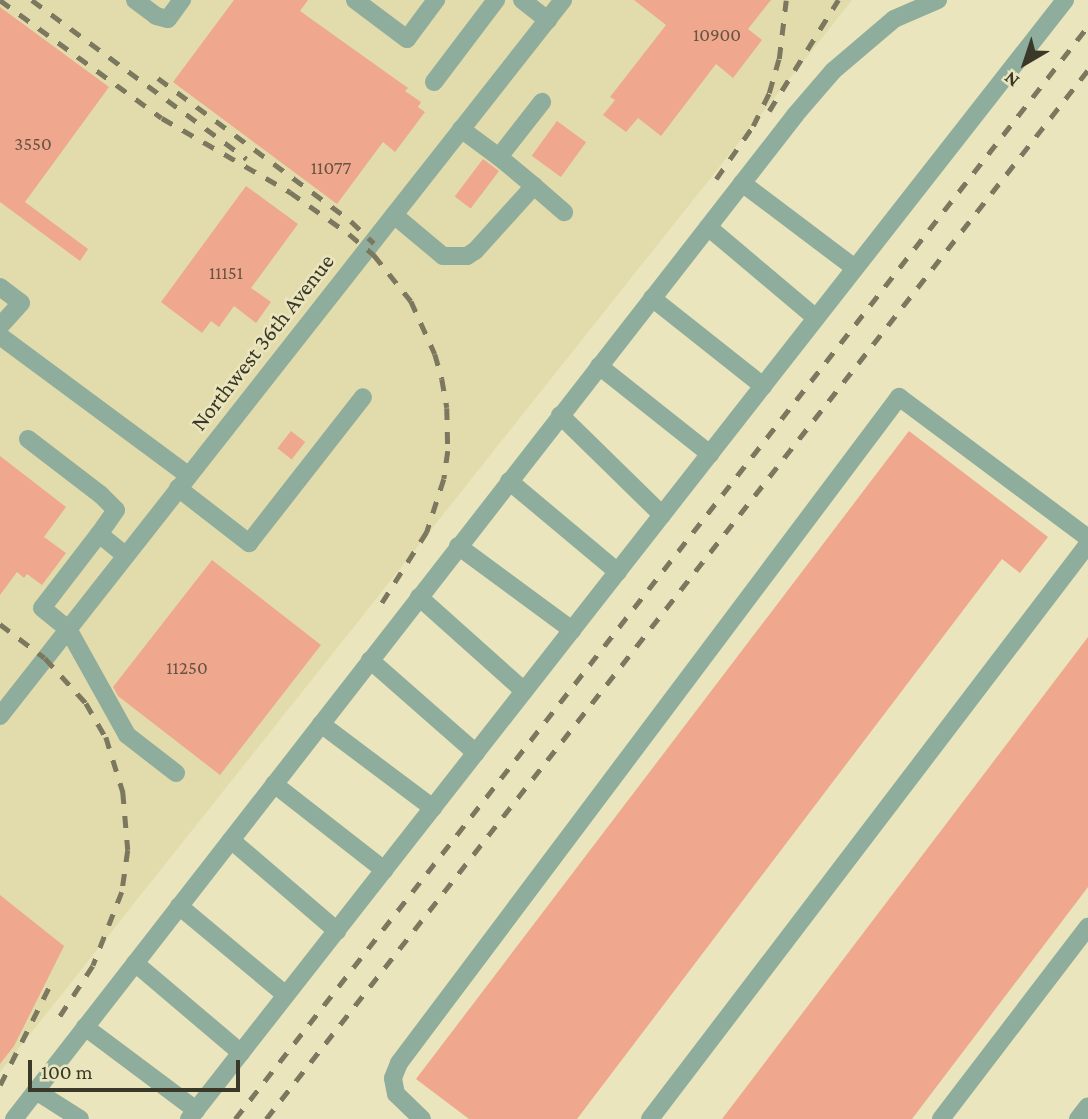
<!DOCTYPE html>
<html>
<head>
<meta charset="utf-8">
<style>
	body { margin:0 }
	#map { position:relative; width:1088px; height:1119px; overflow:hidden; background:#eae5bd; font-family:"Crimson Pro",serif }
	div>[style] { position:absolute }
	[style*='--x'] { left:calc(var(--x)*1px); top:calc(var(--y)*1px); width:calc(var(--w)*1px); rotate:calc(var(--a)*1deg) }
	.built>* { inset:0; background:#e2dbab }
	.building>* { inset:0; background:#efa88e; transform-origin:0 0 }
	.minor>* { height:18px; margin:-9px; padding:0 9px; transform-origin:9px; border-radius:9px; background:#8fad9c }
	.rail>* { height:4.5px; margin-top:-2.25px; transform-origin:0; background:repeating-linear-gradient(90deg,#7b785f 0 12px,transparent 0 24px) }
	span { translate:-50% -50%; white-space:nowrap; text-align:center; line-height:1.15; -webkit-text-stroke:5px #eae5bd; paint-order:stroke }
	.number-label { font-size:19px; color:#675442 }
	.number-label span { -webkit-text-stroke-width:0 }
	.street-label { font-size:23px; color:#3a3828 }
	.north { position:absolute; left:990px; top:28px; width:70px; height:70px; -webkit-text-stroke:5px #eae5bd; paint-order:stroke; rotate:219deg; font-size:19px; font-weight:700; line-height:28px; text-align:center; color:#3a3828 }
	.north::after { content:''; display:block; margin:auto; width:24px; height:32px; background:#3a3828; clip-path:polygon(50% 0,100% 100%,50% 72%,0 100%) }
	.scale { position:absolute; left:28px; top:1060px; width:212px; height:32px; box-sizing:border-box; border:4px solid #3a3828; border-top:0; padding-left:9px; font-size:21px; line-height:24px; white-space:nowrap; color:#3a3828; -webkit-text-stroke:5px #eae5bd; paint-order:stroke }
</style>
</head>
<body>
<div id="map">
	<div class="built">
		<div style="clip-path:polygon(0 0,852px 0,0 1072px)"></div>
	</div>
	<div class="building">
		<div style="clip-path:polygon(234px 0,308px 0,300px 11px,408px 88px,405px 91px,421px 102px,418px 107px,425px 112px,395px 152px,383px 142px,337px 204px,173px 82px)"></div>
		<div style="clip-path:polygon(634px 0,771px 0,748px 29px,762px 40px,733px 78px,716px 64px,661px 136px,638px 118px,626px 132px,603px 115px,615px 100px,610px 97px,666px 25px)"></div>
		<div style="clip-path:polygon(0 7px,109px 87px,25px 202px,88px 249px,80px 261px,0 202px)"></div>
		<div style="left:557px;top:121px;width:36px;height:43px;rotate:36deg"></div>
		<div style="left:483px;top:159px;width:20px;height:47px;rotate:37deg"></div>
		<div style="clip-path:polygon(246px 186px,298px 224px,251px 288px,271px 302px,256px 323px,234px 306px,219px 327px,211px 321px,202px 333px,161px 302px)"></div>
		<div style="left:291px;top:431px;width:18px;height:22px;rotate:38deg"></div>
		<div style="clip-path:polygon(909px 431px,1048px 537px,1020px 573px,1002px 559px,577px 1119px,469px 1119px,416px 1079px)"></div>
		<div style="clip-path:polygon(0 456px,66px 507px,44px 537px,66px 553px,42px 585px,27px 574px,24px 578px,17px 572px,0 595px)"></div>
		<div style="clip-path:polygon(212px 560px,321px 645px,220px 775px,118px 696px,113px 687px)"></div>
		<div style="clip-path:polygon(1088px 637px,1088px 887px,912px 1119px,722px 1119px)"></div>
		<div style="clip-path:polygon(0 895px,64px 946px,14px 1046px,0 1064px)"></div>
	</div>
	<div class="minor">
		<div style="--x:135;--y:0;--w:26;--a:37"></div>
		<div style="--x:156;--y:16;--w:12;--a:14"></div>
		<div style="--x:168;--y:19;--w:24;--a:-54"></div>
		<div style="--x:355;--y:0;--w:65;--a:36.9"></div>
		<div style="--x:407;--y:39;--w:49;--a:-53.4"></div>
		<div style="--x:522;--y:0;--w:33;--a:38"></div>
		<div style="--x:434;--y:82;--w:103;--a:-52.9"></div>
		<div style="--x:461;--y:129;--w:47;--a:36.4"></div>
		<div style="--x:499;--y:157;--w:70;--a:-52"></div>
		<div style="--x:742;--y:183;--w:141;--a:37"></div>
		<div style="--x:534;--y:186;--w:40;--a:41"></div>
		<div style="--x:394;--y:215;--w:64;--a:39.9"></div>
		<div style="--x:443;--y:256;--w:24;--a:0"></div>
		<div style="--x:467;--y:256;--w:9;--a:-32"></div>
		<div style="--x:475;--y:251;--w:88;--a:-47.8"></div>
		<div style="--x:534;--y:186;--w:45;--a:-140.4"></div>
		<div style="--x:708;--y:227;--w:141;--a:40.1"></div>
		<div style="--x:0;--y:287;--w:26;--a:37"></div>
		<div style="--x:21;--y:303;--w:31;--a:132"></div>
		<div style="--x:652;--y:298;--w:142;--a:38.4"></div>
		<div style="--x:0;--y:336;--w:234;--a:36.5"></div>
		<div style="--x:599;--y:366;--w:142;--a:38.4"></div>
		<div style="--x:560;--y:415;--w:143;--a:44.4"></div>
		<div style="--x:28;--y:439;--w:92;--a:37.5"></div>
		<div style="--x:101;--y:495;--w:21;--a:45"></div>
		<div style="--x:116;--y:510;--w:29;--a:125"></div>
		<div style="--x:99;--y:534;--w:33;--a:39"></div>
		<div style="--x:509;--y:481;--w:142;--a:39.9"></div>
		<div style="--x:178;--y:488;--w:90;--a:37.8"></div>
		<div style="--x:249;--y:543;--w:185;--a:-52"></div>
		<div style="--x:99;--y:534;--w:93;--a:127.6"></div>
		<div style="--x:42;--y:608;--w:33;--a:39"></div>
		<div style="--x:68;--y:629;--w:121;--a:60.9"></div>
		<div style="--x:127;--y:735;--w:62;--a:37.8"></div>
		<div style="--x:458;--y:546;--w:142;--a:36.4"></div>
		<div style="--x:419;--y:597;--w:141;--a:41.8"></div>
		<div style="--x:370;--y:660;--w:141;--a:41.3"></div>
		<div style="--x:0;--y:716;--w:911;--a:-51.82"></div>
		<div style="--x:321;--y:724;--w:140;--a:36.9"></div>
		<div style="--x:274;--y:784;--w:140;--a:38"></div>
		<div style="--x:231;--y:840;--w:140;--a:40.6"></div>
		<div style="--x:179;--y:906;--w:139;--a:39.8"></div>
		<div style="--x:135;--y:963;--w:139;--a:40.3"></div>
		<div style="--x:85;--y:1027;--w:139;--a:36.8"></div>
		<div style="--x:36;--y:1091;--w:52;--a:32.5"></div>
		<div style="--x:14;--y:1119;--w:1273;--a:-52.11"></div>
		<div style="--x:796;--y:114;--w:57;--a:-49.3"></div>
		<div style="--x:833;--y:71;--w:80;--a:-40.4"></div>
		<div style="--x:894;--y:19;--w:48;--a:-23.4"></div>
		<div style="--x:189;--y:1119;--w:1421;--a:-51.94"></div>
		<div style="--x:422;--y:1119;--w:36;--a:-136"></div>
		<div style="--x:396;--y:1094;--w:16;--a:-101"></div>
		<div style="--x:393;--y:1078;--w:16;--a:-68"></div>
		<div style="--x:399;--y:1063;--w:833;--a:-53.1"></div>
		<div style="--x:899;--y:397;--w:236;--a:36.7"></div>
		<div style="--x:650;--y:1119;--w:723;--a:-52.7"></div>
		<div style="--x:941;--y:1119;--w:242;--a:-52.6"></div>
		<div style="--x:1078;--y:1119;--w:16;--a:-52"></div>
	</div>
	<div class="rail">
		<div style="--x:0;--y:0;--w:200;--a:36.1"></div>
		<div style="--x:162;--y:118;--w:148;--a:30"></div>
		<div style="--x:290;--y:192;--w:72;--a:35.4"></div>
		<div style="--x:349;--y:234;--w:33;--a:40"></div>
		<div style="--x:374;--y:255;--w:59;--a:51.2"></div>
		<div style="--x:411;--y:301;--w:58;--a:65.6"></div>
		<div style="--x:435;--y:354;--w:26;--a:74"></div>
		<div style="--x:442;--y:379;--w:29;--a:80"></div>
		<div style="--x:447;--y:408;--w:43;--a:88.7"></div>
		<div style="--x:448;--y:451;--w:28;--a:98"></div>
		<div style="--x:444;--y:479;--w:56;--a:107.8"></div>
		<div style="--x:427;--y:532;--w:93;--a:122.3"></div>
		<div style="--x:32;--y:0;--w:267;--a:36.5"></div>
		<div style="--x:158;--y:78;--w:240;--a:36.5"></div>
		<div style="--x:351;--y:221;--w:32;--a:44"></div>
		<div style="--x:769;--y:111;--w:131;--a:-58.1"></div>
		<div style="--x:716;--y:179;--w:65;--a:-55.1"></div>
		<div style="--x:753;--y:126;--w:37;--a:-64"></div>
		<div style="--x:769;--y:93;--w:35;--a:-74"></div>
		<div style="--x:779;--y:59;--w:59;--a:-83.2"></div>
		<div style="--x:0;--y:624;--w:56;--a:37.1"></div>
		<div style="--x:45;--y:658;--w:61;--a:47.7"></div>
		<div style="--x:86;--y:703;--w:39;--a:60"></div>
		<div style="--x:106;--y:737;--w:58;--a:72.8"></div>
		<div style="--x:123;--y:792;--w:58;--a:85.1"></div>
		<div style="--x:128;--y:850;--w:42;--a:98.1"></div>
		<div style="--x:122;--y:892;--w:79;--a:111.4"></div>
		<div style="--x:93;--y:966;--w:66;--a:123.2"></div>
		<div style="--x:0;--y:1085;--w:112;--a:-63.4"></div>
		<div style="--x:235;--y:1119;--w:1386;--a:-52.03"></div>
		<div style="--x:266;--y:1119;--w:1333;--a:-51.92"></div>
	</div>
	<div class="number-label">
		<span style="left:717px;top:35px">10900</span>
		<span style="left:33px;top:144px">3550</span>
		<span style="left:331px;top:168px">11077</span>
		<span style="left:226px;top:273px">11151</span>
		<span style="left:187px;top:668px">11250</span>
	</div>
	<div class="street-label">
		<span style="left:262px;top:342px;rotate:-52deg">Northwest 36th Avenue</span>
	</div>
	<div class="north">N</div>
	<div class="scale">100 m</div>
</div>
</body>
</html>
